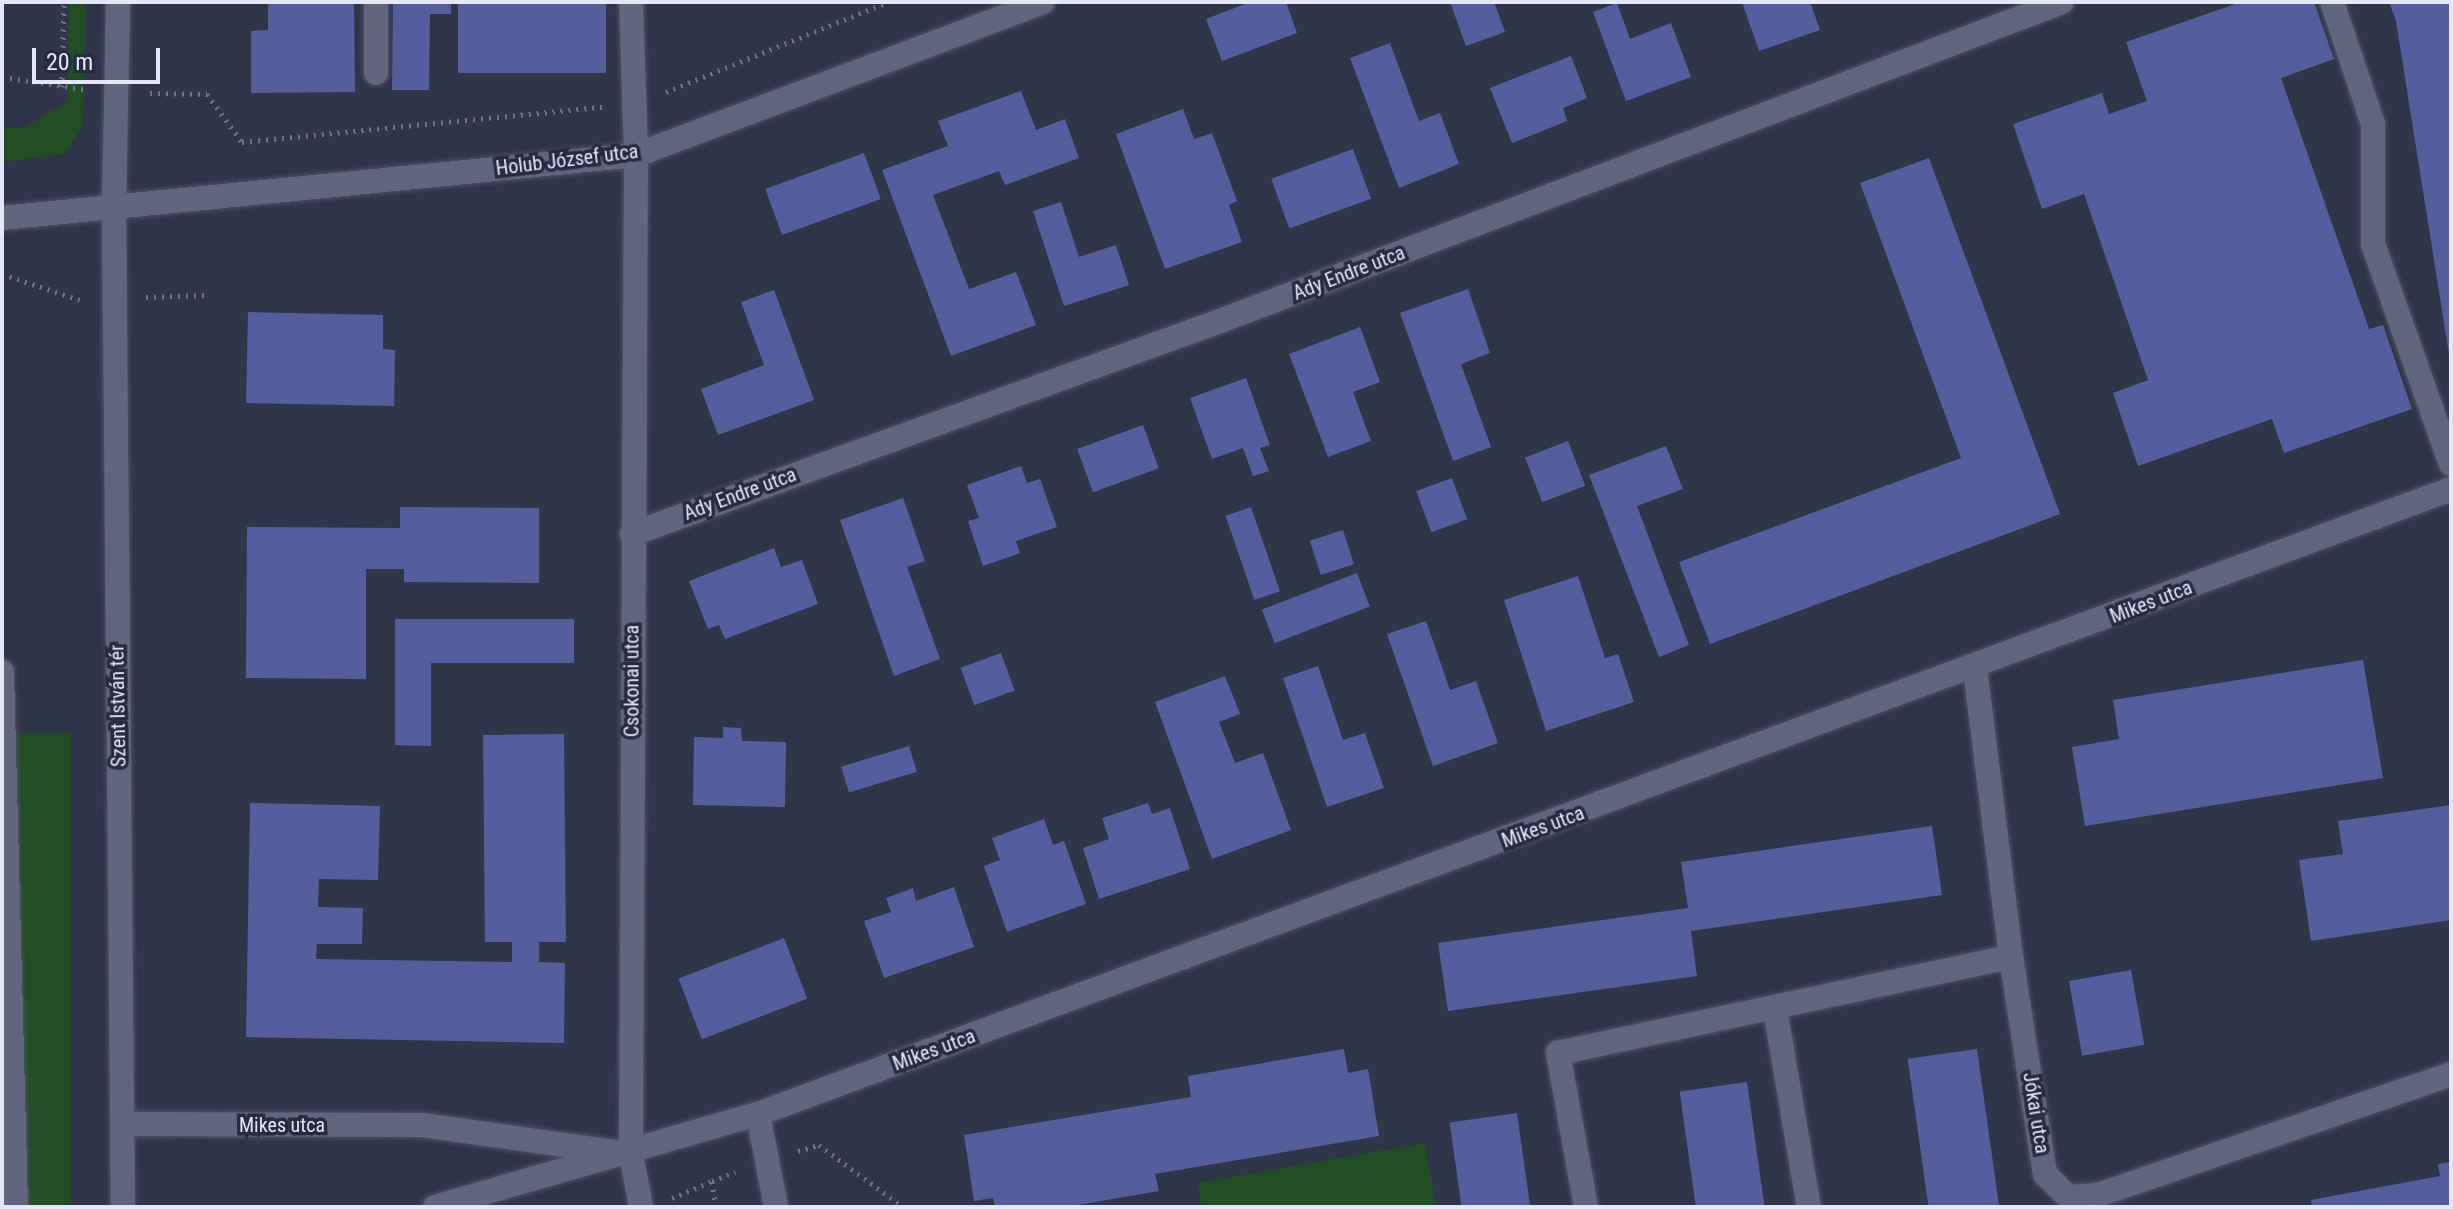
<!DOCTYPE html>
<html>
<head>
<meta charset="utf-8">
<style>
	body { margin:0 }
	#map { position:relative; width:2453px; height:1209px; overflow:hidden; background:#31354a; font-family:"Roboto Condensed",sans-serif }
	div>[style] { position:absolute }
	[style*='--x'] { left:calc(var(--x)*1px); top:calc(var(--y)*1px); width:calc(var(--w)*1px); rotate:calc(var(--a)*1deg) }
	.green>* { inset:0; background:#224d25; transform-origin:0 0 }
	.building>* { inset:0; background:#555e9c; transform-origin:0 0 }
	.path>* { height:5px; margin-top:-2.5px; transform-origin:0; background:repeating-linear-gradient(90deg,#707386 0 2px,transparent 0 8px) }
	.roads { filter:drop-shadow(0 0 2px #4e5163) drop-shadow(0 0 2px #4e5163) }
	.minor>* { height:24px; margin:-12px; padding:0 12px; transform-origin:12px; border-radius:12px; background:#61667e }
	span { translate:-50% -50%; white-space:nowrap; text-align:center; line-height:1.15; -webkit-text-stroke:7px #272b40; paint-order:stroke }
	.street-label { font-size:20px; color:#e4e7f5 }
	.frame { position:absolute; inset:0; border:4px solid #e4e7f5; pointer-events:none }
	.scale { position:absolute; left:32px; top:48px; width:128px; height:36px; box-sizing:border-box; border:4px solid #e4e7f5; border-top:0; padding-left:10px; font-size:24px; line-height:28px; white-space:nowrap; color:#e4e7f5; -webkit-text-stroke:6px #272b40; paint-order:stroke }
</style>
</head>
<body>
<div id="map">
	<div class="green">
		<div style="clip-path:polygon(69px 2px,86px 2px,83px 126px,65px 154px,2px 162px,2px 129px,25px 127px,67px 102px)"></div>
		<div style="left:71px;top:733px;width:474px;height:69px;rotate:90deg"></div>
		<div style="clip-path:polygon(1425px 1143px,1436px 1207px,1202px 1207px,1198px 1183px)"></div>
	</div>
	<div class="building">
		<div style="clip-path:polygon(268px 2px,354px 2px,355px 92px,251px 93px,251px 31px,268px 30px)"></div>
		<div style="clip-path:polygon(393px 2px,451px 2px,451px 14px,430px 14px,429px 90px,392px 90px)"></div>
		<div style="left:458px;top:2px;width:148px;height:71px"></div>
		<div style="clip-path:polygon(1250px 2px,1286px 2px,1297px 33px,1222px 61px,1206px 19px)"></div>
		<div style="clip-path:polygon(1450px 2px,1494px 2px,1505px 32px,1466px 46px)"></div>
		<div style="clip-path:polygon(1742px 2px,1810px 2px,1820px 30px,1759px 51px)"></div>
		<div style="clip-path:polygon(2241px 2px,2314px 2px,2334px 59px,2281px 78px,2369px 329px,2383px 325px,2412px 409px,2284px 453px,2272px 419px,2138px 466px,2113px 393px,2148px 380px,2084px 194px,2042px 209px,2013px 124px,2102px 93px,2109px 114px,2147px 101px,2126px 42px)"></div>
		<div style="clip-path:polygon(2389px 2px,2451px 2px,2451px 367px,2396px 21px)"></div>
		<div style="clip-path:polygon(1617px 3px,1630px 39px,1671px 23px,1691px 77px,1626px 101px,1593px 12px)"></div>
		<div style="clip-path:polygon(1390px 43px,1419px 121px,1440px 113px,1459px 164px,1399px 188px,1350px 58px)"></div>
		<div style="clip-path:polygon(1571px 56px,1587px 98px,1563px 108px,1567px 121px,1512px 143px,1490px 88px)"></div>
		<div style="clip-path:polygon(1021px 91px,1036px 130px,1065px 119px,1079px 158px,1005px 185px,999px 171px,933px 195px,969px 289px,1016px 272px,1036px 325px,951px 356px,882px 170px,948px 146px,938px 121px)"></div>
		<div style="clip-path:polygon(1183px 109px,1194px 139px,1212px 133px,1237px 201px,1229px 205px,1242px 242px,1165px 269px,1116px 134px)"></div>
		<div style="left:1353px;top:149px;width:53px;height:87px;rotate:70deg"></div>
		<div style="left:864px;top:153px;width:49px;height:105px;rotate:70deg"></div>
		<div style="clip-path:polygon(1929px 158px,2060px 514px,1710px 644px,1679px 562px,1961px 458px,1860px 183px)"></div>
		<div style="clip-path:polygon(1061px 202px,1079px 257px,1116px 245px,1129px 285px,1064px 306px,1033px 211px)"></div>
		<div style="clip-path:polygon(1468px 289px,1490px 353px,1461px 364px,1491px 447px,1453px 461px,1400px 313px)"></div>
		<div style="clip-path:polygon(774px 290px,814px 400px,718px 435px,701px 389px,764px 365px,741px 302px)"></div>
		<div style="clip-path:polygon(248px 312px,383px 315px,383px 349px,395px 350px,394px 406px,246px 403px)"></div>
		<div style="clip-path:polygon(1360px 327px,1380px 382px,1353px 392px,1371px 441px,1328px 457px,1289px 354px)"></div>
		<div style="clip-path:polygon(1246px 378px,1270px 445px,1260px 448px,1269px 471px,1253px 476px,1243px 448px,1212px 459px,1190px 398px)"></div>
		<div style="left:1143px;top:425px;width:46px;height:70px;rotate:70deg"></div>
		<div style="left:1568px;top:441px;width:48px;height:46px;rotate:69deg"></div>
		<div style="clip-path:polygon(1666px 446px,1683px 489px,1637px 506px,1689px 645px,1659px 657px,1589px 475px)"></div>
		<div style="clip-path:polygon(1021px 466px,1027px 483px,1040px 479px,1057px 527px,1016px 541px,1020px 553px,983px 566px,968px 521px,979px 518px,967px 485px)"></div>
		<div style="left:1452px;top:478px;width:44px;height:38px;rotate:70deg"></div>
		<div style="clip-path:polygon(903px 498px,925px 561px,907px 567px,940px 659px,894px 676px,840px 520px)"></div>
		<div style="clip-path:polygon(400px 507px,539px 508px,539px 583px,404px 582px,404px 569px,366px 569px,366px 679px,246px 678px,247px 527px,400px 528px)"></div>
		<div style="left:1251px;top:507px;width:89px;height:27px;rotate:71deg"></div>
		<div style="left:1343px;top:530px;width:36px;height:35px;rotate:72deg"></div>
		<div style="clip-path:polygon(774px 548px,781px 567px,802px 560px,818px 604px,725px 639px,719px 625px,708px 629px,689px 581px)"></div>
		<div style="left:1357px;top:573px;width:36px;height:102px;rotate:69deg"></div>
		<div style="clip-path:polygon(1578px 576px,1605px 658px,1618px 654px,1634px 702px,1546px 731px,1504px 600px)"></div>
		<div style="clip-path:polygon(395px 619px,574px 619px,574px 663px,431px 663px,431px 746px,395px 745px)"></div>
		<div style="clip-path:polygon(1426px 621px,1450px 690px,1476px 681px,1498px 743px,1433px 766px,1387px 634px)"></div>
		<div style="left:1001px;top:653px;width:40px;height:43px;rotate:70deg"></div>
		<div style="clip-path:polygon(2363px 660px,2383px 778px,2085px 826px,2072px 747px,2119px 739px,2113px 700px)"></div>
		<div style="clip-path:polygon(1318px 666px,1343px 740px,1365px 733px,1384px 788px,1327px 807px,1283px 678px)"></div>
		<div style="clip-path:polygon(1225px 676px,1240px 714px,1219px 722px,1235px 763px,1263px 753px,1291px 830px,1212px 859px,1155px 702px)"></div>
		<div style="clip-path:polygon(723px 727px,741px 728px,742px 741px,786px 742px,785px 807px,693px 805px,694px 737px,723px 738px)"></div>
		<div style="clip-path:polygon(564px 734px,566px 942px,539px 942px,539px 962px,565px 963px,564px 1043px,246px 1037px,250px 803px,380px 806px,378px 880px,319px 879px,318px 907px,363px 908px,362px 944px,317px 944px,316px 959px,512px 962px,512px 942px,485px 942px,483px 735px)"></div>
		<div style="left:909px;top:746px;width:27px;height:71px;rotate:73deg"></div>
		<div style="clip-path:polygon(1148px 803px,1152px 814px,1170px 808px,1190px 869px,1099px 899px,1083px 848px,1109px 839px,1102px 818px)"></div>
		<div style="clip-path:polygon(2451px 805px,2451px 920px,2311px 941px,2299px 860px,2343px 854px,2338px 821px)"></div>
		<div style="clip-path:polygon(1044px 819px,1053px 845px,1064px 841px,1086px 904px,1007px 932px,984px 866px,1000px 860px,992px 838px)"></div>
		<div style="clip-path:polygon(1932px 826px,1942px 895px,1691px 931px,1697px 976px,1448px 1011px,1438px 943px,1688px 908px,1681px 862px)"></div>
		<div style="clip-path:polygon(954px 887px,974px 947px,884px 978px,864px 921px,891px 912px,886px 898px,913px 888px,916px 901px)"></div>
		<div style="left:784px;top:938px;width:65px;height:113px;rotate:69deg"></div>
		<div style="left:2131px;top:970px;width:76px;height:63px;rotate:80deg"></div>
		<div style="clip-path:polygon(1344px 1049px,1348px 1073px,1368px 1069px,1379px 1136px,1155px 1174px,1159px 1191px,1066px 1207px,995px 1207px,993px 1198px,974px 1201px,964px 1135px,1191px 1097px,1188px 1076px)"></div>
		<div style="left:1977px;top:1049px;width:160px;height:70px;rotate:82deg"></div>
		<div style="left:1747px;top:1082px;width:126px;height:68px;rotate:82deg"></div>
		<div style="left:1517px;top:1113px;width:95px;height:68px;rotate:82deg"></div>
		<div style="clip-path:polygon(2451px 1162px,2451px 1207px,2312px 1207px,2311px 1200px,2440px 1176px,2438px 1164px)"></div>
	</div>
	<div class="path">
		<div style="--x:2;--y:77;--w:83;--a:8.3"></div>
		<div style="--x:62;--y:87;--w:85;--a:-88.7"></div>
		<div style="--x:666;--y:92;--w:240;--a:-22.1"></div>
		<div style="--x:150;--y:93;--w:57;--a:1"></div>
		<div style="--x:207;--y:94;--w:59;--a:53.9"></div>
		<div style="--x:242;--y:142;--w:362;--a:-5.6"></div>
		<div style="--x:2;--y:274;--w:82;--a:18.4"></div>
		<div style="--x:146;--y:297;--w:58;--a:-2"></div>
		<div style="--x:798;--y:1151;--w:22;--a:-16"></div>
		<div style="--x:819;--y:1145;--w:104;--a:36.4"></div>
		<div style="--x:672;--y:1198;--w:43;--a:-23"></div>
		<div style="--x:716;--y:1207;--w:26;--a:-99"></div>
		<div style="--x:712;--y:1181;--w:25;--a:-21"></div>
	</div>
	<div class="roads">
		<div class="minor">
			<div style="--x:118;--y:2;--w:203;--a:91.1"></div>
			<div style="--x:114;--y:205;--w:1002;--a:89.49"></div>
			<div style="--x:631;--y:2;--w:153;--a:88.1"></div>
			<div style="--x:636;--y:155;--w:999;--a:90.29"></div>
			<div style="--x:631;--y:1154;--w:54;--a:79.3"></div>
			<div style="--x:2332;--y:2;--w:129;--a:71.4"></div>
			<div style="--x:2373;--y:124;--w:120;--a:90"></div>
			<div style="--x:2373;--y:244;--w:233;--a:70.5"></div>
			<div style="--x:376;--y:73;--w:71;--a:-90"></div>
			<div style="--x:2;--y:218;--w:637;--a:-5.67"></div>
			<div style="--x:636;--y:155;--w:434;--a:-20.6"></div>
			<div style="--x:632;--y:534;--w:625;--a:-19.91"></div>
			<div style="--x:1220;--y:321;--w:900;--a:-20.75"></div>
			<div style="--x:1975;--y:668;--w:291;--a:82.9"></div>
			<div style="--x:2011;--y:957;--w:220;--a:81.1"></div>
			<div style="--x:2045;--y:1174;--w:33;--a:45"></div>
			<div style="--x:2068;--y:1197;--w:30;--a:-4"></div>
			<div style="--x:2098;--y:1195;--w:373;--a:-18.9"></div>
			<div style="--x:2;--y:672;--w:535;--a:88.5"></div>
			<div style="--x:1775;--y:1009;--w:201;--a:80.3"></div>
			<div style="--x:758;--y:1114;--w:95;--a:79"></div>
			<div style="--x:124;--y:1124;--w:298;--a:0.2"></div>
			<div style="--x:422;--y:1125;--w:201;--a:8"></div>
			<div style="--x:435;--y:1207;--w:336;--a:-16.1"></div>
			<div style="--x:758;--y:1114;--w:1805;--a:-20.26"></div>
			<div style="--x:1586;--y:1207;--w:157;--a:-100.3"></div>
			<div style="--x:1558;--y:1053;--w:463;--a:-12"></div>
		</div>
	</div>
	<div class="street-label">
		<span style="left:567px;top:160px;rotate:-7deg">Holub József utca</span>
		<span style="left:1349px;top:273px;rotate:-21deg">Ady Endre utca</span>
		<span style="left:740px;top:494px;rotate:-20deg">Ady Endre utca</span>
		<span style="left:2151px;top:602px;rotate:-21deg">Mikes utca</span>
		<span style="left:632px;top:681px;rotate:-90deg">Csokonai utca</span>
		<span style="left:118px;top:706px;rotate:-91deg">Szent István tér</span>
		<span style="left:1543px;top:827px;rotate:-20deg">Mikes utca</span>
		<span style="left:934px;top:1050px;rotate:-20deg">Mikes utca</span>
		<span style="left:2036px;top:1113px;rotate:81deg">Jókai utca</span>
		<span style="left:282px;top:1125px">Mikes utca</span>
	</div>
	<div class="frame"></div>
	<div class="scale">20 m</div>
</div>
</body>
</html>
